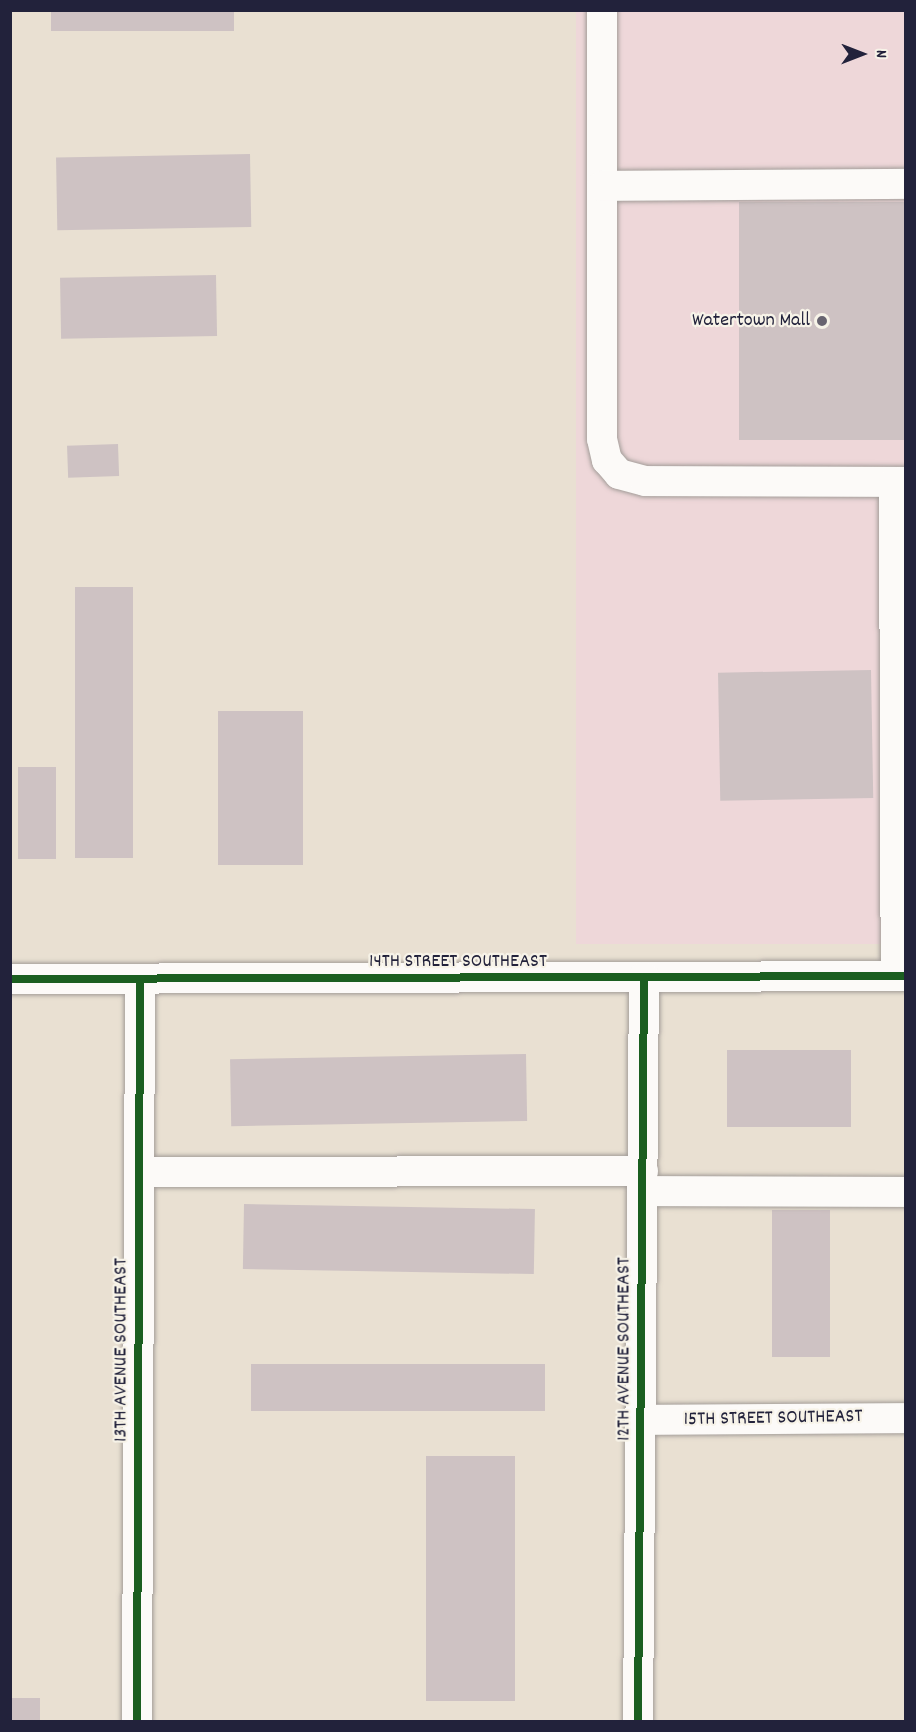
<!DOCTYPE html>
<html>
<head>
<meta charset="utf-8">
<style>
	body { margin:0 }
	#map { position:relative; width:916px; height:1732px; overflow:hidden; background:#e9e0d2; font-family:Dekko,sans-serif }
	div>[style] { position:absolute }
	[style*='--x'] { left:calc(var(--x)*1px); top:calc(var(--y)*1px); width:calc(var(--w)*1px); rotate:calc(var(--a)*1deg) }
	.built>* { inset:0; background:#eed7d9; transform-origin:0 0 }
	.building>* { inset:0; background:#cec2c3; transform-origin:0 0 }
	.roads { filter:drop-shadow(0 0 2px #a39d99) drop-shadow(0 0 2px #a39d99) }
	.minor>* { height:30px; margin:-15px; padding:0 15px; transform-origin:15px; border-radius:15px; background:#fcfaf8 }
	.cycleway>* { height:8px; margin:-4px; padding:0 4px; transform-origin:4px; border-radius:4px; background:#1b5e20 }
	.dots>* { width:16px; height:16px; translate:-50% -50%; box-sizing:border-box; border:3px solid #f7f3e8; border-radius:50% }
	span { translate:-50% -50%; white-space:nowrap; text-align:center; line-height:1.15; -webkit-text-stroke:4.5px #f7f3e8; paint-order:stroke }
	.poi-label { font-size:20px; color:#22223b }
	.right { translate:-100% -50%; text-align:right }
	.street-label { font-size:20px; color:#22223b }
	.frame { position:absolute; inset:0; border:12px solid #22223b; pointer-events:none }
	.north { position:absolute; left:832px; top:24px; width:60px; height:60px; -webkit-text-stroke:4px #f7f3e8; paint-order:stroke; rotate:90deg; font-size:16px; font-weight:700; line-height:24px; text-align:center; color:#22223b }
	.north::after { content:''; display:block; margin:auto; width:21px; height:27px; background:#22223b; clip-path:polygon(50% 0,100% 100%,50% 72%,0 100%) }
</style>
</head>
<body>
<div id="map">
	<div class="built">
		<div style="left:576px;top:11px;width:329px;height:933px"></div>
	</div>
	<div class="building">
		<div style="left:51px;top:10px;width:183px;height:21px"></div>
		<div style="left:250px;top:154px;width:73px;height:194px;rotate:89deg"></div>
		<div style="left:906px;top:202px;width:238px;height:167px;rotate:90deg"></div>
		<div style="left:216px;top:275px;width:61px;height:156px;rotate:89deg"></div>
		<div style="left:118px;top:444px;width:32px;height:51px;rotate:88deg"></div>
		<div style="left:75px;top:587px;width:58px;height:271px"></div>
		<div style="left:871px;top:670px;width:128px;height:153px;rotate:89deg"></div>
		<div style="left:218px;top:711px;width:85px;height:154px"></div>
		<div style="left:18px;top:767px;width:38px;height:92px"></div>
		<div style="left:727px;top:1050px;width:124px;height:77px"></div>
		<div style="left:526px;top:1054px;width:67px;height:296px;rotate:89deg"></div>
		<div style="left:244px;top:1204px;width:291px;height:65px;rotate:1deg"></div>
		<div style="left:830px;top:1210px;width:147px;height:58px;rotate:90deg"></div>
		<div style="left:251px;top:1364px;width:294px;height:47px"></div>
		<div style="left:426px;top:1456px;width:89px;height:245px"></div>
		<div style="left:10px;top:1698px;width:30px;height:24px"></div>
	</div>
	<div class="roads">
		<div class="minor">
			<div style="--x:602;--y:10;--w:429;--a:90"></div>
			<div style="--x:602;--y:439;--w:22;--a:77"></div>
			<div style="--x:607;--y:460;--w:18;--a:49"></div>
			<div style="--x:619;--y:474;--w:27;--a:15"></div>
			<div style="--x:645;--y:481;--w:261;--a:0.2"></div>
			<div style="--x:602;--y:186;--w:304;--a:-0.4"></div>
			<div style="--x:894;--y:482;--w:494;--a:89.8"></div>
			<div style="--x:10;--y:979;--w:896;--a:-0.19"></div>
			<div style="--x:140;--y:1172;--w:503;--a:-0.11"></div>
			<div style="--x:643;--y:1191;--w:263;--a:0.2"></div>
			<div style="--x:641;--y:1420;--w:265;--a:-0.4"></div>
			<div style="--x:137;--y:1722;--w:743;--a:-89.77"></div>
			<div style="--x:638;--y:1722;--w:745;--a:-89.54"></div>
		</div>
	</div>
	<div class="cycleway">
		<div style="--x:10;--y:979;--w:896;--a:-0.19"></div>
		<div style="--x:137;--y:1722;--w:743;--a:-89.77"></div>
		<div style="--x:638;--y:1722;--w:745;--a:-89.54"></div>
	</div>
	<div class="dots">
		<div style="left:822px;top:321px;background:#686470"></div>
	</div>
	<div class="poi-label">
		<span class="right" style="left:810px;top:321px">Watertown Mall</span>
	</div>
	<div class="street-label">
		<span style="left:458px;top:962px">14TH STREET SOUTHEAST</span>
		<span style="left:625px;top:1349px;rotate:-90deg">12TH AVENUE SOUTHEAST</span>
		<span style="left:122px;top:1350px;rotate:-90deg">13TH AVENUE SOUTHEAST</span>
		<span style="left:773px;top:1419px;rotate:-1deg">15TH STREET SOUTHEAST</span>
	</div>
	<div class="frame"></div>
	<div class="north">N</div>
</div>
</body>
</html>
